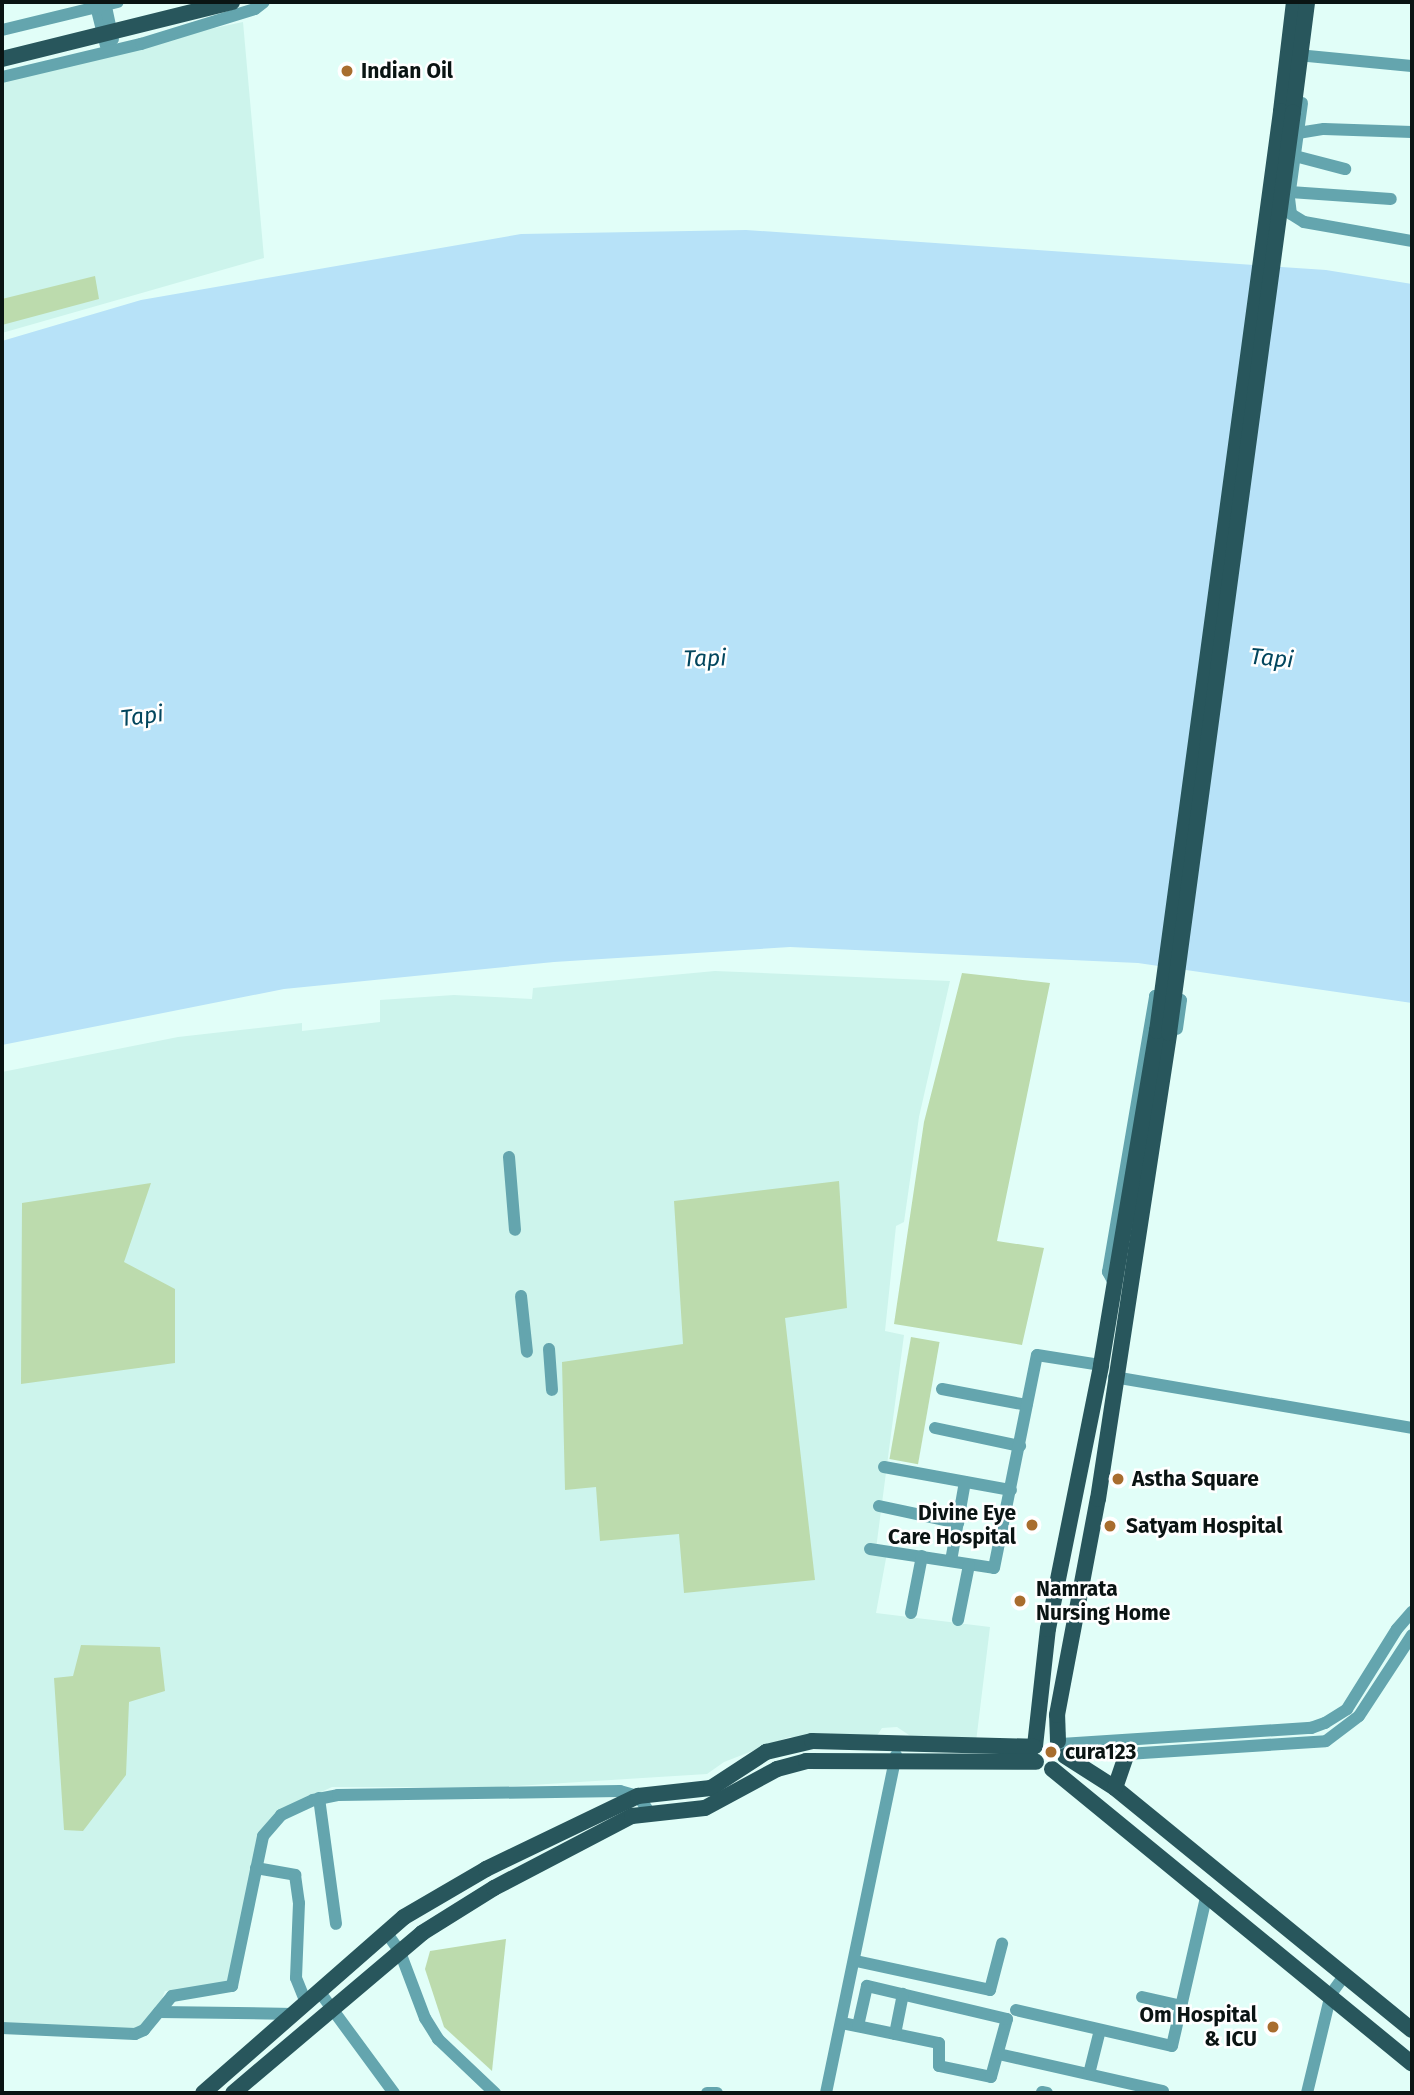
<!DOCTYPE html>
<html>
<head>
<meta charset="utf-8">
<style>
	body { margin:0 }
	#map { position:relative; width:1414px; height:2095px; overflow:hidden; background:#e1fef8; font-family:"Fira Sans",sans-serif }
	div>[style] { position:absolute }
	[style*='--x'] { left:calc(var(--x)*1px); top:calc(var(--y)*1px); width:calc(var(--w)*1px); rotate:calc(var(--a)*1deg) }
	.built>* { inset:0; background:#cdf4ec }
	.green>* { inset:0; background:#bcdbad; transform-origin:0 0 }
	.water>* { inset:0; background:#b7e2f8 }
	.minor>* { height:12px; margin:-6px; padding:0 6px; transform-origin:6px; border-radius:6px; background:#64a5ae }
	.major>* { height:16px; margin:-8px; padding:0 8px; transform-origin:8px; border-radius:8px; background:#28565c }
	.major-bridge>* { height:16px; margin:-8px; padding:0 8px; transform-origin:8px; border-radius:8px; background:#28565c }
	.dots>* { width:19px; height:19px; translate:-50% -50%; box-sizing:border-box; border:4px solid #fff; border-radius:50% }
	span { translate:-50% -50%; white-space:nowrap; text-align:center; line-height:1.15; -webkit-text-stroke:5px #fff; paint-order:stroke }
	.poi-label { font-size:21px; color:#0a1413; font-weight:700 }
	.left { translate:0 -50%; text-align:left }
	.right { translate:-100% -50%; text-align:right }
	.water-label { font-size:23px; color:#02465e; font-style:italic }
	.frame { position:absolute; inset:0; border:4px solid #0a1413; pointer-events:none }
</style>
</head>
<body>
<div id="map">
	<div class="built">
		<div style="clip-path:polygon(243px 22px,264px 258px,2px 333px,2px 73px)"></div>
		<div style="clip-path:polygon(715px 971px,950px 981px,919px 1117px,904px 1222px,896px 1226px,885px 1331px,904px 1335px,876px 1549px,887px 1553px,876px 1613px,990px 1627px,976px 1742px,915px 1739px,897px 1727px,882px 1728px,876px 1737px,789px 1737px,724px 1762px,707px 1774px,498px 1787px,332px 1787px,295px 1804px,259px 1834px,230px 1987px,165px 1991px,154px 2018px,135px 2030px,2px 2025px,2px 1072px,178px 1037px,302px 1023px,302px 1031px,380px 1022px,380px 1000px,454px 995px,532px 999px,533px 988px)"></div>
	</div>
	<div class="green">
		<div style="clip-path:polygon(95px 276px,99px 299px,2px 325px,2px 299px)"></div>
		<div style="clip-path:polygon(962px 973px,1050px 983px,997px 1241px,1044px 1248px,1022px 1345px,894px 1324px,924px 1122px)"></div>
		<div style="clip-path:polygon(839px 1181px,847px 1308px,785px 1318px,815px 1580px,684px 1593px,679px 1534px,600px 1541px,596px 1487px,565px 1490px,562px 1362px,683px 1344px,674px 1201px)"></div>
		<div style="clip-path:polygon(151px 1183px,124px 1262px,175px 1289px,175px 1363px,21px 1384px,22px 1203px)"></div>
		<div style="left:911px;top:1337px;width:29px;height:124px;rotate:10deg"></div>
		<div style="clip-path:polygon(81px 1645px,160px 1647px,165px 1691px,129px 1702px,126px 1775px,83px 1831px,64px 1830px,54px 1678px,73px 1676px)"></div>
		<div style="clip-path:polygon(506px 1939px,492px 2071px,444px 2027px,425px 1969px,430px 1951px)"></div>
	</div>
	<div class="water">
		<div style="clip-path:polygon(746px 230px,1326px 270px,1412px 284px,1412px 1003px,1138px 963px,790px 947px,554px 962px,284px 989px,2px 1045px,2px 341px,141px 300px,521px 234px)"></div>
	</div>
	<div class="minor">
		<div style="--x:95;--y:2;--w:45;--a:76"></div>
		<div style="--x:105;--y:2;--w:38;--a:78"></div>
		<div style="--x:2;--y:30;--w:119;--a:-13.6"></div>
		<div style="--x:1308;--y:56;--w:104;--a:5.5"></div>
		<div style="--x:2;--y:77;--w:143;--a:-13.4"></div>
		<div style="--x:141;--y:44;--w:119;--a:-17.1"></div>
		<div style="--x:255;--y:9;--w:11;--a:-38"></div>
		<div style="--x:1302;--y:103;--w:96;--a:97.8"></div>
		<div style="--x:1289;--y:198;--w:16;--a:83"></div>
		<div style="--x:1291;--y:214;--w:15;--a:32"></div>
		<div style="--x:1304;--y:222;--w:110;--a:10"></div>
		<div style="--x:1298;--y:133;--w:26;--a:-9"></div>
		<div style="--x:1324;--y:129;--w:88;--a:2"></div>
		<div style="--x:1295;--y:156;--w:52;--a:14.6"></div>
		<div style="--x:1290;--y:192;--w:101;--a:4"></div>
		<div style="--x:509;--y:1157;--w:73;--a:85.3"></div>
		<div style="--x:1115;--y:1285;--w:15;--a:-118"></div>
		<div style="--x:1108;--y:1272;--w:280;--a:-80.3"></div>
		<div style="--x:1155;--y:996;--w:26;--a:9"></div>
		<div style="--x:1181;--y:1000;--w:29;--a:98"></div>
		<div style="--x:521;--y:1296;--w:56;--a:83.9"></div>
		<div style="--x:549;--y:1349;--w:41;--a:85.8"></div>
		<div style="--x:1114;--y:1377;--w:302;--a:9.7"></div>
		<div style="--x:942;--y:1389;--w:86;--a:10.7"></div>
		<div style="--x:935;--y:1428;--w:87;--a:12"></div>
		<div style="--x:884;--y:1467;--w:129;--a:10.3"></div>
		<div style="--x:879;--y:1506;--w:81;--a:12.1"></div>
		<div style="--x:870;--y:1549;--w:125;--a:8.7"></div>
		<div style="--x:994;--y:1568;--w:217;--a:-78.6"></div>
		<div style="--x:1037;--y:1355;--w:65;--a:8.9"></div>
		<div style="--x:951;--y:1561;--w:80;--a:-80"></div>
		<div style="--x:911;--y:1613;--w:58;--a:-79.1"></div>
		<div style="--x:958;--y:1620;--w:56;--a:-78.7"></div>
		<div style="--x:1061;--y:1744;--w:251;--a:-3.7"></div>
		<div style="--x:1311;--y:1728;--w:15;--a:-20"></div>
		<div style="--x:1325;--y:1723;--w:26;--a:-32"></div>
		<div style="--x:1347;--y:1709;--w:94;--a:-58"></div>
		<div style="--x:1397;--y:1629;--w:23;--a:-49"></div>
		<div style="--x:1064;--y:1753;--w:63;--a:0.9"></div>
		<div style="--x:1127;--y:1754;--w:199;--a:-3.7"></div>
		<div style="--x:1326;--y:1741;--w:41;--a:-37.1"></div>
		<div style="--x:1359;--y:1716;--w:97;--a:-56.8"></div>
		<div style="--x:319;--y:1798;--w:127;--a:82.3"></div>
		<div style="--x:256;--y:1868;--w:40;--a:10"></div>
		<div style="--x:295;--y:1875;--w:28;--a:82"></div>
		<div style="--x:299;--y:1903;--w:75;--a:92.3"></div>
		<div style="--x:296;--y:1978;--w:27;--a:68"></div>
		<div style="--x:386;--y:1932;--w:24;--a:55"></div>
		<div style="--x:400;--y:1952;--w:71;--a:69.3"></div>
		<div style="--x:425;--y:2018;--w:25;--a:58"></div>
		<div style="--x:438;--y:2039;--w:79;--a:43.5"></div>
		<div style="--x:856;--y:1961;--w:137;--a:12.2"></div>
		<div style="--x:990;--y:1990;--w:48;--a:-75.4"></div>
		<div style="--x:319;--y:1991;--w:127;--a:53.7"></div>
		<div style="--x:1142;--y:1997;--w:41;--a:12.7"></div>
		<div style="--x:1016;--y:2010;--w:160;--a:13"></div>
		<div style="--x:1172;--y:2046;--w:157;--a:-77.1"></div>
		<div style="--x:159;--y:2012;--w:135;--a:0.8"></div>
		<div style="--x:842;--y:2023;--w:99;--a:11.7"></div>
		<div style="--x:939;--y:2043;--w:23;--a:90"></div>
		<div style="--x:939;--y:2066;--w:53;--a:11.9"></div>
		<div style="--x:991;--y:2077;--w:60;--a:-74.6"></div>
		<div style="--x:1007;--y:2019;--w:144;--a:-166.7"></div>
		<div style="--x:867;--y:1986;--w:41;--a:102.7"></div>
		<div style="--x:2;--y:2028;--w:133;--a:2.6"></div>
		<div style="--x:135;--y:2034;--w:10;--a:-24"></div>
		<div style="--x:144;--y:2030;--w:44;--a:-50.5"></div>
		<div style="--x:172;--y:1996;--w:61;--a:-9.5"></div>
		<div style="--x:232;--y:1986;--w:153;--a:-78.3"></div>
		<div style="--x:263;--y:1836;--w:28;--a:-49"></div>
		<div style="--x:281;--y:1815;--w:35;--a:-25"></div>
		<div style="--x:313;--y:1800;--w:25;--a:-11"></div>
		<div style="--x:338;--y:1795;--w:282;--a:-0.8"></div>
		<div style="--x:620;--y:1791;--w:19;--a:16"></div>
		<div style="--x:638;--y:1796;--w:21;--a:55"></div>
		<div style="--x:895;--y:2034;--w:41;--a:-78.7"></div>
		<div style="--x:1003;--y:2055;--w:164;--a:12.7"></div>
		<div style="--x:1089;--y:2074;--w:45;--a:-76"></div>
		<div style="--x:1042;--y:2092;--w:5;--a:11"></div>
		<div style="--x:707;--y:2093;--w:10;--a:0"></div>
		<div style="--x:826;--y:2093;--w:345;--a:-78.3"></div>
		<div style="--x:1307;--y:2093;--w:102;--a:-76.4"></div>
		<div style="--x:1331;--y:1994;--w:24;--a:-54"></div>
	</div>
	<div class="major">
		<div style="--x:1281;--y:111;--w:110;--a:-83.2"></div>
		<div style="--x:1293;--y:112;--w:111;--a:-82.7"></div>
		<div style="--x:1058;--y:1741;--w:26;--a:-92"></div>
		<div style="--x:1057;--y:1715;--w:220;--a:-79.3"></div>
		<div style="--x:1098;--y:1499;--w:471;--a:-81.3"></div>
		<div style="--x:1035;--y:1746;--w:118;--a:-83.7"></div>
		<div style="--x:1048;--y:1629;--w:269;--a:-78.6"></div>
		<div style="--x:1101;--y:1365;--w:339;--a:-80.5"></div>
		<div style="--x:1065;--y:1756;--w:59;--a:32.6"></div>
		<div style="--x:1115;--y:1788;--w:383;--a:39.2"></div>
		<div style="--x:1052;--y:1769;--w:465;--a:39.3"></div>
		<div style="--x:1115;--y:1788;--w:36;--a:-71"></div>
		<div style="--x:203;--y:2093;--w:267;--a:-41.2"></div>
		<div style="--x:404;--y:1917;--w:95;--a:-30.3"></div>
		<div style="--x:486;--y:1869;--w:169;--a:-25.7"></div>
		<div style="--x:638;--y:1796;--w:73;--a:-6.3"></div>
		<div style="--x:711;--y:1788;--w:66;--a:-33.2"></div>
		<div style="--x:766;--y:1752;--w:47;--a:-13.4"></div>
		<div style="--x:812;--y:1741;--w:222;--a:1.5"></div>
		<div style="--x:233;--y:2093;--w:248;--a:-40.2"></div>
		<div style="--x:422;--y:1933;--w:85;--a:-32"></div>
		<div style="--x:494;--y:1888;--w:156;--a:-27.6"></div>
		<div style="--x:632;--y:1816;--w:73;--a:-6.3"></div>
		<div style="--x:705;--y:1808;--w:82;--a:-28.4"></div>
		<div style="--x:777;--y:1769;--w:30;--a:-15"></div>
		<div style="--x:806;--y:1761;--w:230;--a:0.2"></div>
	</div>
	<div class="major-bridge">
		<div style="--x:2;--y:59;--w:237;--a:-13.9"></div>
		<div style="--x:1157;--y:1031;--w:928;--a:-82.32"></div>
		<div style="--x:1169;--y:1033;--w:929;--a:-82.33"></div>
	</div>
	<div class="dots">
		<div style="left:347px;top:71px;background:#a86d2e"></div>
		<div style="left:1118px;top:1479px;background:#a86d2e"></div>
		<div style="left:1032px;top:1525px;background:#a86d2e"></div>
		<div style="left:1110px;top:1526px;background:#a86d2e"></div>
		<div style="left:1020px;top:1601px;background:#a86d2e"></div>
		<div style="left:1051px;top:1752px;background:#a86d2e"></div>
		<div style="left:1273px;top:2027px;background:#a86d2e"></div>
	</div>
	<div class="poi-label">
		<span class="left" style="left:361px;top:71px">Indian Oil</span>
		<span class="left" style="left:1132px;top:1479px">Astha Square</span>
		<span class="right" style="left:1016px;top:1525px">Divine Eye<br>Care Hospital</span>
		<span class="left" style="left:1126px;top:1526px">Satyam Hospital</span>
		<span class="left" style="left:1036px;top:1601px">Namrata<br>Nursing Home</span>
		<span class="left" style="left:1065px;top:1752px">cura123</span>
		<span class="right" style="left:1257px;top:2027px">Om Hospital<br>&amp; ICU</span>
	</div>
	<div class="water-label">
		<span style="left:705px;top:658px;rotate:-1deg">Tapi</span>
		<span style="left:1272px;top:658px;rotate:5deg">Tapi</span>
		<span style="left:142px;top:716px;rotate:-7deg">Tapi</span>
	</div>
	<div class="frame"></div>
</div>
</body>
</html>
